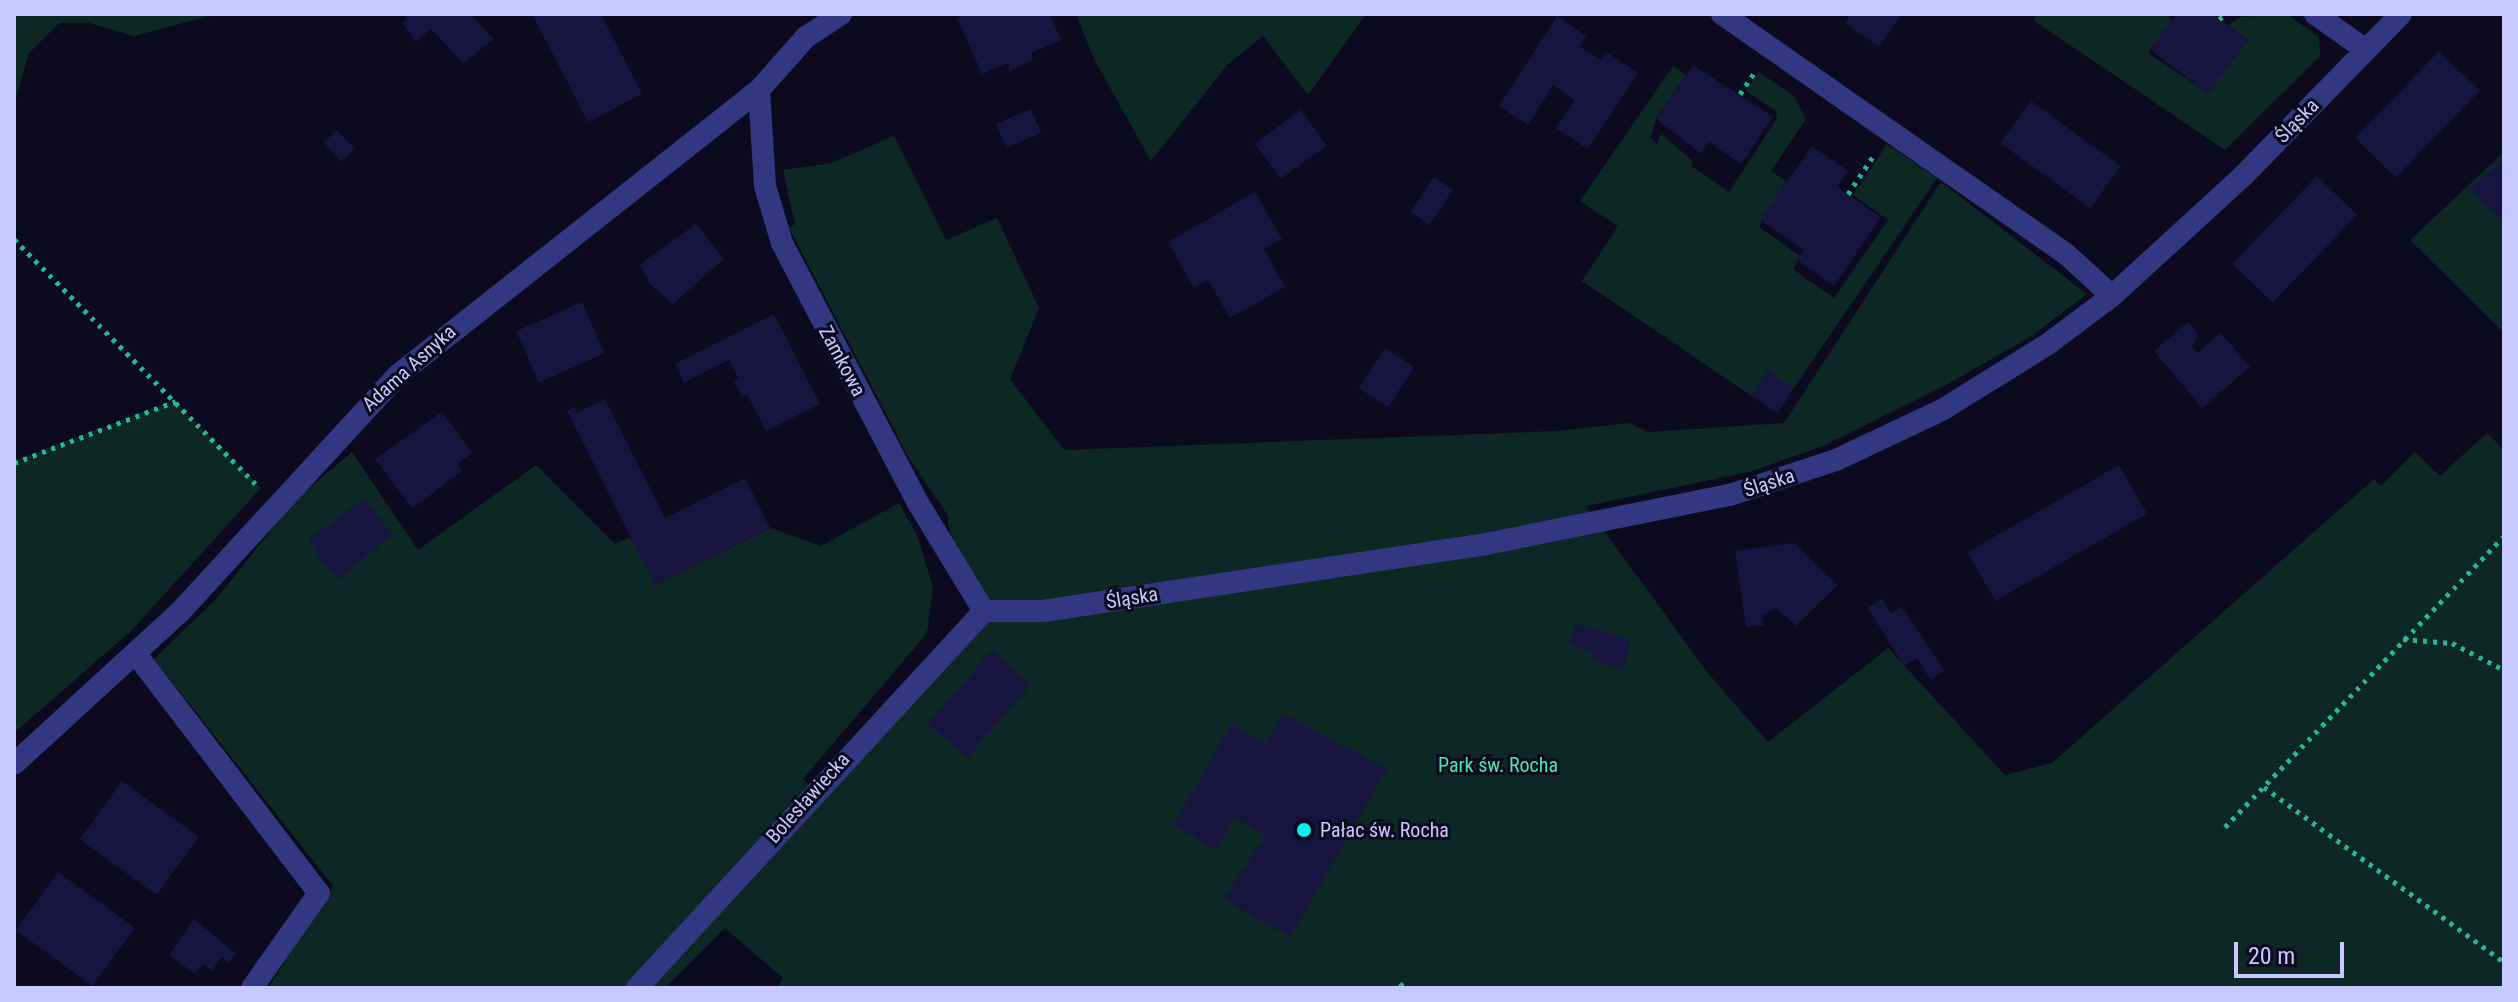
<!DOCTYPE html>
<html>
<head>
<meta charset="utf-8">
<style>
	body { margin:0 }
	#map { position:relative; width:2518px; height:1002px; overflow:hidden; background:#0b0a1e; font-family:"Roboto Condensed",sans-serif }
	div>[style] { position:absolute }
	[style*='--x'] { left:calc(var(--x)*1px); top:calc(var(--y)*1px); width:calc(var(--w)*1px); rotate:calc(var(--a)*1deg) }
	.green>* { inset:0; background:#0d2824 }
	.building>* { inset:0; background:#171440; transform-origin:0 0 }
	.path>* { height:5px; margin-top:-2.5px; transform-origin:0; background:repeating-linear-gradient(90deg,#22b89b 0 4px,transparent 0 10px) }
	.minor>* { height:22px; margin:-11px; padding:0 11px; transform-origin:11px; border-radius:11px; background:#313881 }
	.dots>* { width:22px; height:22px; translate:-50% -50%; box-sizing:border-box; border:4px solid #0b0a1e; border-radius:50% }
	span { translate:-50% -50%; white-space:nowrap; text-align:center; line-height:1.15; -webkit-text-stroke:6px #0b0a1e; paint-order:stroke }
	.street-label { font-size:20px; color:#c7c8ff }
	.park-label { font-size:20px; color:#49e9ac }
	.poi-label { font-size:20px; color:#c7c8ff }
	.left { translate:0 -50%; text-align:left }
	.frame { position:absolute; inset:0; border:16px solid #c7c8ff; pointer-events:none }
	.scale { position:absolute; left:2234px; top:942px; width:110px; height:36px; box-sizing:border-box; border:4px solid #c7c8ff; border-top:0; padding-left:10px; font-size:24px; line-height:28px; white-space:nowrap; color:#c7c8ff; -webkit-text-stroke:6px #0b0a1e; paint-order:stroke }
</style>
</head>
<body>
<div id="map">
	<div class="green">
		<div style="clip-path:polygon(14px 14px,217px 14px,134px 36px,89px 23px,59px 23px,29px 53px,14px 104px)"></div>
		<div style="clip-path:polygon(1076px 14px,1366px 14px,1308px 95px,1263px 36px,1228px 64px,1151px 161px,1094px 59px)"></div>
		<div style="clip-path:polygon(2037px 14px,2165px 14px,2173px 20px,2148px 53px,2208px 93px,2248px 40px,2228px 25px,2241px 17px,2287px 14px,2319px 37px,2320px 56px,2225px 150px,2033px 20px)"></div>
		<div style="clip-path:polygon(1673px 66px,1686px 75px,1656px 118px,1651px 138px,1657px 144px,1661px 134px,1665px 137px,1693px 161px,1691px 166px,1729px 192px,1777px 118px,1776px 111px,1746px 91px,1759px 72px,1793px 95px,1806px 119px,1771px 171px,1786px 181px,1759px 227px,1800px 256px,1793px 269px,1834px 298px,1888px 220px,1853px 195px,1887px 144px,1937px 178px,1777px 413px,1582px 281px,1618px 226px,1580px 201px)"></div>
		<div style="clip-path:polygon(894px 136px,946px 240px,997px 218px,1039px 308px,1010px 379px,1064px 450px,1556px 431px,1629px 423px,1648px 432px,1784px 423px,1941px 182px,2087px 294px,2033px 335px,1948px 384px,1823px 446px,1753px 471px,1586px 506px,1707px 672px,1768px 742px,1888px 648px,2005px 775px,2052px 763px,2374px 479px,2381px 486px,2415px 452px,2440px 476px,2487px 433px,2504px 450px,2504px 988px,777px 988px,783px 978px,725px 928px,665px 988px,268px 988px,333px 886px,154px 659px,217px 598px,295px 500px,352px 452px,418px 550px,536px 465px,615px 544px,630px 537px,656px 584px,771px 528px,821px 546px,899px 503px,917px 535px,933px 587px,927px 633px,803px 779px,813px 788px,985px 606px,954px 555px,947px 514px,909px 458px,789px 228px,795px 224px,783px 170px,832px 163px)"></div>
		<div style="clip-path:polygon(2504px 152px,2504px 333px,2410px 240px)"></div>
		<div style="clip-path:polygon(174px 400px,261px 488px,132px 630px,14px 733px,14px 461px)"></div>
	</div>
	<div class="building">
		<div style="clip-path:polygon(404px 14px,470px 14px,494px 39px,463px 63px,431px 29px,416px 42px,402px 23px,407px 20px)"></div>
		<div style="clip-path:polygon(532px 14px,601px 14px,642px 94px,588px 122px)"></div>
		<div style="clip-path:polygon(967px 14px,1050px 14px,1061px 40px,1031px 53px,1033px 60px,1010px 71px,1008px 63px,982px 74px,957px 18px)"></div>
		<div style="clip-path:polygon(1851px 14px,1902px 14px,1879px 47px,1845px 23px)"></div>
		<div style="clip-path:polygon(2172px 14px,2213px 14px,2248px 40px,2208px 94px,2151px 50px,2175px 16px)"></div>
		<div style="clip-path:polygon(1557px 16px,1586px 36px,1579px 46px,1601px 60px,1606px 52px,1638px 73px,1588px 149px,1556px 128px,1575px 100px,1553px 85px,1528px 125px,1499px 106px)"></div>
		<div style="left:2439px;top:51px;width:57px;height:121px;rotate:44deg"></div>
		<div style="clip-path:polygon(1693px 65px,1773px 117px,1741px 164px,1709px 142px,1701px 154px,1656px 119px)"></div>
		<div style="left:2031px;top:101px;width:111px;height:52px;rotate:36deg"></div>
		<div style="left:1031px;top:109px;width:26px;height:38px;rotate:67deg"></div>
		<div style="left:1301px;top:110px;width:44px;height:57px;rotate:54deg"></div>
		<div style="left:337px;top:130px;width:26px;height:19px;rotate:47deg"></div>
		<div style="clip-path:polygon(1812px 146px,1848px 171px,1837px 187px,1881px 217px,1834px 286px,1797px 260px,1804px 250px,1760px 220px)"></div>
		<div style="clip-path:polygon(2502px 160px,2504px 212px,2499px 218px,2471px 189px)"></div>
		<div style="left:2317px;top:176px;width:56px;height:122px;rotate:44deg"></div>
		<div style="left:1434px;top:177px;width:23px;height:42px;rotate:34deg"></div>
		<div style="clip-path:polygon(1255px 192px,1282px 239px,1264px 249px,1285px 287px,1230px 318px,1208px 280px,1194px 288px,1168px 242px)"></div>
		<div style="clip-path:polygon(696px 224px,724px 259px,673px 304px,649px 283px,640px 264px)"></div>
		<div style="left:582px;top:302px;width:56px;height:72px;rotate:66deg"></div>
		<div style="clip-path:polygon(774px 314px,820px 404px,766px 431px,747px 394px,742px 397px,734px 381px,739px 379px,729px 360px,684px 383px,675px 364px)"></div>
		<div style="clip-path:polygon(2188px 322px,2198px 334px,2192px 347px,2197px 353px,2221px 333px,2250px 367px,2202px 408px,2154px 351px)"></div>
		<div style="left:1385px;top:348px;width:35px;height:48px;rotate:33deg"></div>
		<div style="left:1768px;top:371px;width:31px;height:30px;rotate:33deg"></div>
		<div style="clip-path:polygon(605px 399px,665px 518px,745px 478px,770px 528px,655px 585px,567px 411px,574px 407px,577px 413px)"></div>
		<div style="clip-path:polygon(442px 412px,472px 453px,457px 464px,462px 471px,412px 509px,375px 459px)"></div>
		<div style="left:2119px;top:465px;width:56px;height:175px;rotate:60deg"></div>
		<div style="clip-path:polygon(364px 499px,392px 534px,341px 579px,325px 566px,309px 539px)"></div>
		<div style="clip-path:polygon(1795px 543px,1838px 585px,1796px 626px,1776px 608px,1762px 616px,1764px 625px,1746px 627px,1735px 551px)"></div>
		<div style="clip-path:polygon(1882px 599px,1891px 613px,1902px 607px,1944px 670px,1931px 680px,1917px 658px,1904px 666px,1868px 608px)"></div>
		<div style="clip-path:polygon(1575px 624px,1630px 640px,1623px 670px,1591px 660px,1593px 651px,1570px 645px)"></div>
		<div style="left:992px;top:650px;width:52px;height:98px;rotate:41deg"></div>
		<div style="clip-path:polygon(1283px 714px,1387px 769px,1290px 937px,1224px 899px,1266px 836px,1235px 817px,1216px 850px,1174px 825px,1231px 725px,1266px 744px)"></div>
		<div style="left:122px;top:781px;width:95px;height:72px;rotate:36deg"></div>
		<div style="left:58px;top:872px;width:95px;height:72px;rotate:36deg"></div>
		<div style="clip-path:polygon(194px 919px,236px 954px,229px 963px,221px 957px,212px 971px,203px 964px,195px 974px,169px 955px)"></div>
	</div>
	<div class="path">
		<div style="--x:2219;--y:19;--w:9;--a:-32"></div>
		<div style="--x:1740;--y:94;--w:27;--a:-56"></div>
		<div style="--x:1848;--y:194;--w:47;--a:-56.3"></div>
		<div style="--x:14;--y:239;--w:347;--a:45.4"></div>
		<div style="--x:14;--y:463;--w:173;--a:-20.9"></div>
		<div style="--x:2403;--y:639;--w:49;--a:4.7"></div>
		<div style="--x:2452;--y:643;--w:59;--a:27.4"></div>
		<div style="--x:2264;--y:787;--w:297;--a:36.1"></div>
		<div style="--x:2225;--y:827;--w:403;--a:-46.2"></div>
		<div style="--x:1400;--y:983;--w:6;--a:51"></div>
	</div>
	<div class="minor">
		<div style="--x:1722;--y:14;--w:419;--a:34.9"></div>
		<div style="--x:2066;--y:254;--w:62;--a:42.4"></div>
		<div style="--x:2315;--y:14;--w:62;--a:35.2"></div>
		<div style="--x:759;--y:90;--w:96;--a:86.4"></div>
		<div style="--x:765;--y:186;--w:59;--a:73.4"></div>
		<div style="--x:782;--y:243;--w:293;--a:62.4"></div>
		<div style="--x:918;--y:503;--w:127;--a:58.6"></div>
		<div style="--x:984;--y:611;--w:59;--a:0"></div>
		<div style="--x:1043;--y:611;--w:448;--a:-8.6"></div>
		<div style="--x:1486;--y:544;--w:249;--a:-11.4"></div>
		<div style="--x:1730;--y:495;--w:112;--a:-18.3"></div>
		<div style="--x:1836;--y:460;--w:117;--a:-25.3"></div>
		<div style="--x:1942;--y:410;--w:125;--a:-31.9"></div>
		<div style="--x:2048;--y:344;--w:80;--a:-36.9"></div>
		<div style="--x:2112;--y:296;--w:178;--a:-42.5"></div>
		<div style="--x:2243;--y:176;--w:226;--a:-45.7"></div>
		<div style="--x:136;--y:654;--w:301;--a:52.6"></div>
		<div style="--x:319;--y:893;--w:116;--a:125.2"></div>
		<div style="--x:14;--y:764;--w:224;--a:-42.5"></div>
		<div style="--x:179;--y:613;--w:323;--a:-47.4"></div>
		<div style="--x:398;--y:375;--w:460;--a:-38.3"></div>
		<div style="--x:759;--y:90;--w:71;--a:-48.4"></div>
		<div style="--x:806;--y:37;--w:42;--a:-33.3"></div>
		<div style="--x:637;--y:988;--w:512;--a:-47.37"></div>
	</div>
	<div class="dots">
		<div style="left:1304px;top:830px;background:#00f2ea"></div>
	</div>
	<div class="street-label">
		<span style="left:2297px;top:121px;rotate:-46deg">Śląska</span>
		<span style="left:842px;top:361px;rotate:62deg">Zamkowa</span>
		<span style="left:409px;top:368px;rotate:-42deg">Adama Asnyka</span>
		<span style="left:1769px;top:483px;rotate:-18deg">Śląska</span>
		<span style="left:1132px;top:598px;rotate:-9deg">Śląska</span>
		<span style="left:808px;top:798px;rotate:-48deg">Bolesławiecka</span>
	</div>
	<div class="park-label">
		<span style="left:1498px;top:765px">Park św. Rocha</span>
	</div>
	<div class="poi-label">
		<span class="left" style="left:1320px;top:830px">Pałac św. Rocha</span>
	</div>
	<div class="frame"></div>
	<div class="scale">20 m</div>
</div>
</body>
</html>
